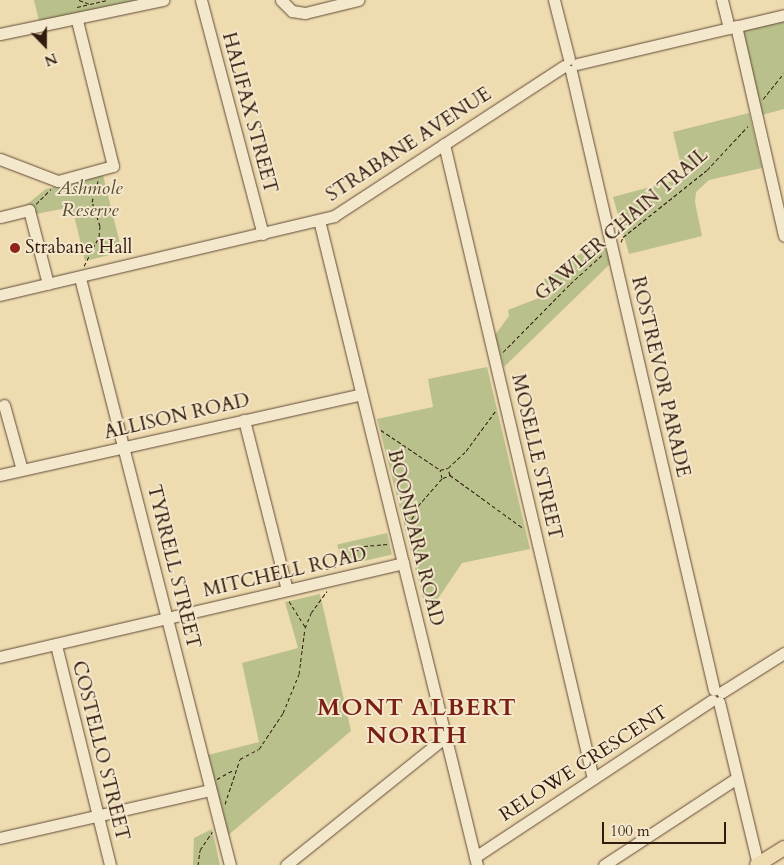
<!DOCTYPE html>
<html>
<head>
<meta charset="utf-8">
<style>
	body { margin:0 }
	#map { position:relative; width:784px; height:865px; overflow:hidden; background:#eedbb0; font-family:Cardo,serif }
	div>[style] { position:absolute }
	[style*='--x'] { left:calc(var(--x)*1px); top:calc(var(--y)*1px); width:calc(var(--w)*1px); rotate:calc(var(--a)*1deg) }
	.green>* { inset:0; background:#b9c08b; transform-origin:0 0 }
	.path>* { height:1px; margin-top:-0.5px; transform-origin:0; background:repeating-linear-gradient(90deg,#331a0e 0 4px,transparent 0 6.5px) }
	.roads { filter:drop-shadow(0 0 1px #624a36) drop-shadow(0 0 1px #624a36) }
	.minor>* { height:11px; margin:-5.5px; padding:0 5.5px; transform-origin:5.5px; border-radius:5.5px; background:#f4e8cc }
	.major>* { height:14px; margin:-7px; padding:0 7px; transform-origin:7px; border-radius:7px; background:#eedbb0 }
	.dots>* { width:14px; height:14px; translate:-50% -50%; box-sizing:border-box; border:2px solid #f4e8cc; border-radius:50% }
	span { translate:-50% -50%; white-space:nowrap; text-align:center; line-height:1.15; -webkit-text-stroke:4px #f4e8cc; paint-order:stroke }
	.street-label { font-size:19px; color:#331a0e }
	.park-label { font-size:19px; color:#5b4c34; font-style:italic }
	.poi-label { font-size:19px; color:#331a0e }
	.left { translate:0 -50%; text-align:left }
	.district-label { font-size:24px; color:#7a1f14; font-weight:700; letter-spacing:1px }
	.north { position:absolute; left:20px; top:20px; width:50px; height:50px; -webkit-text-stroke:4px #f4e8cc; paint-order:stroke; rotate:158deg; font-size:14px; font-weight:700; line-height:20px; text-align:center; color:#331a0e }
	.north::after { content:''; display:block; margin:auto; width:18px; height:22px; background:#331a0e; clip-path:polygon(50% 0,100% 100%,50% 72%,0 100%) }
	.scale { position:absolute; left:602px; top:822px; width:124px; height:22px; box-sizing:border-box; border:2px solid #331a0e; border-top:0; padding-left:6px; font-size:15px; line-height:18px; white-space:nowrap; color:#331a0e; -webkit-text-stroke:4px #f4e8cc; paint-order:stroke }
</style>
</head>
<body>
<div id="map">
	<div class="green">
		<div style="clip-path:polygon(34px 0,156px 0,40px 25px)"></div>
		<div style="clip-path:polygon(784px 20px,784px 109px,762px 115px,742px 30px)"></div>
		<div style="clip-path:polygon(749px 113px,762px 168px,709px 180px,696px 192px,695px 202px,702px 236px,629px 254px,613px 197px,684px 178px,673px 132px)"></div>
		<div style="clip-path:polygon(103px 175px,122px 252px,85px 261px,72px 207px,31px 215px,26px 205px,46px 189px)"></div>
		<div style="clip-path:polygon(606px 244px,610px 264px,504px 367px,495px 335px,509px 316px,508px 310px,549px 294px,544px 279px,587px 249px)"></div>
		<div style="clip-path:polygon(487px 367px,530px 549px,462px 563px,427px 615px,377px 419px,433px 407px,428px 379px)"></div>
		<div style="left:387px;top:533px;width:22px;height:51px;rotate:77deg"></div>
		<div style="clip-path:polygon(320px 594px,351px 731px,226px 837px,208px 755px,259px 742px,242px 663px,298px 648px,285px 602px)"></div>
		<div style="clip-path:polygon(212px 829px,220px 865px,193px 865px,194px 838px)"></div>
	</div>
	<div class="path">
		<div style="--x:79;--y:0;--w:12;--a:20"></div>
		<div style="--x:77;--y:7;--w:32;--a:-13"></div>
		<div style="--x:763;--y:99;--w:33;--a:-51"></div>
		<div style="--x:36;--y:204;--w:21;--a:-45"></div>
		<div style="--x:621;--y:242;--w:5;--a:-68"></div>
		<div style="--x:623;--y:237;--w:107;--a:-38.6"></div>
		<div style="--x:707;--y:170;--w:60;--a:-47"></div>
		<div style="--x:84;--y:266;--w:34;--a:-63"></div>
		<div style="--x:99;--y:236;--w:10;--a:-84"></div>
		<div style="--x:100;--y:226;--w:25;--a:-108"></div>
		<div style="--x:92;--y:202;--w:22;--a:-74"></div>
		<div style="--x:503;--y:352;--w:95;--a:-45.4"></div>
		<div style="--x:570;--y:284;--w:43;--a:-42.2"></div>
		<div style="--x:381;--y:430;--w:70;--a:33.9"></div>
		<div style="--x:450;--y:475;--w:90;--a:36"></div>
		<div style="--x:443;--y:478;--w:8;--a:-23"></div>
		<div style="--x:450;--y:475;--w:6;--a:-108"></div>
		<div style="--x:406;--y:531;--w:28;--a:-64"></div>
		<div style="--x:418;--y:506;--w:37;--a:-49"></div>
		<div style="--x:442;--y:478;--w:8;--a:-104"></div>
		<div style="--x:440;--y:470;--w:8;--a:-14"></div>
		<div style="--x:448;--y:468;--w:25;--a:-43"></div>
		<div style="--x:466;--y:451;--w:52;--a:-53.6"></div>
		<div style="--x:326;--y:569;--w:19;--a:-12"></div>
		<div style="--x:345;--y:565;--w:13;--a:-61"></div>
		<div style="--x:351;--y:554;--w:15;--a:-32"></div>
		<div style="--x:364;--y:546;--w:24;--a:-5"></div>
		<div style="--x:289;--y:601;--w:31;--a:58"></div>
		<div style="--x:217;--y:779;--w:18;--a:-29"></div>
		<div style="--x:225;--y:804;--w:47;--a:-71.6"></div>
		<div style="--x:240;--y:759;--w:21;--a:-28"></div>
		<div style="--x:259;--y:749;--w:43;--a:-56.3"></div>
		<div style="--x:283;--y:713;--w:42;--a:-67.7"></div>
		<div style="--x:299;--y:674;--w:46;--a:-82.6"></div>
		<div style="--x:305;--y:628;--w:16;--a:-68"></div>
		<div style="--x:311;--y:613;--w:27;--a:-54"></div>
		<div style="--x:198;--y:865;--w:15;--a:-82"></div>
		<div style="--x:200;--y:850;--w:22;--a:-56"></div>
	</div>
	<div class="roads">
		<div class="minor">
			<div style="--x:201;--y:0;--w:242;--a:75.2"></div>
			<div style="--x:281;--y:0;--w:16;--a:45"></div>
			<div style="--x:292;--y:11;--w:13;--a:9"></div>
			<div style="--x:305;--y:13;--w:55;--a:-13.8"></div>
			<div style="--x:554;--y:0;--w:61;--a:75.7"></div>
			<div style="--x:722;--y:0;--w:29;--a:76"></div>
			<div style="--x:736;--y:26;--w:215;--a:77.1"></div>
			<div style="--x:0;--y:34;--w:167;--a:-11.8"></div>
			<div style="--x:577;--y:64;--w:213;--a:-13.3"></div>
			<div style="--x:571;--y:71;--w:635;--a:76.99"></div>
			<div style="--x:444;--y:144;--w:652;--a:76.79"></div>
			<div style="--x:0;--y:159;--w:62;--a:20.8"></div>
			<div style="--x:58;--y:181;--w:57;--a:-15.3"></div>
			<div style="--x:113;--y:166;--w:150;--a:-103.9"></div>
			<div style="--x:1;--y:217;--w:29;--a:-14"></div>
			<div style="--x:29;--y:210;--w:76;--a:75.6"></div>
			<div style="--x:319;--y:220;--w:664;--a:76.24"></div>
			<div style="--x:80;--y:278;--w:606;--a:75.67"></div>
			<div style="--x:0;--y:295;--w:343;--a:-13.3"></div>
			<div style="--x:334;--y:216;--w:275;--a:-33.1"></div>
			<div style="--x:4;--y:405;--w:67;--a:74.5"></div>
			<div style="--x:244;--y:420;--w:175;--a:75.8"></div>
			<div style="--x:0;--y:475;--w:370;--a:-12.6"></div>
			<div style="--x:56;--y:645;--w:227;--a:76.2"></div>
			<div style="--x:0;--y:657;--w:414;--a:-13.1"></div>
			<div style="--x:722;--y:692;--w:73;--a:-32.2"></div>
			<div style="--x:719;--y:702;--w:167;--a:76.5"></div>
			<div style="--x:0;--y:838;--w:215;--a:-12.9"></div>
			<div style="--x:475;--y:857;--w:284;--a:-33.5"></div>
			<div style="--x:286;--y:865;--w:204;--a:-38.8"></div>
			<div style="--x:604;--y:865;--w:159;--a:-33.2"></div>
		</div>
		<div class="major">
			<div style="--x:757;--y:865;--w:32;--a:-32"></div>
		</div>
	</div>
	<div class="dots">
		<div style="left:15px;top:248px;background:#8f2418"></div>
	</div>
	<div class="street-label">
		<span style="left:249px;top:113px;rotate:75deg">HALIFAX STREET</span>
		<span style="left:409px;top:145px;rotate:-33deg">STRABANE AVENUE</span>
		<span style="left:622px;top:225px;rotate:-41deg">GAWLER CHAIN TRAIL</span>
		<span style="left:660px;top:377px;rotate:77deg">ROSTREVOR PARADE</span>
		<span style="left:177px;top:417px;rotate:-13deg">ALLISON ROAD</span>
		<span style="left:536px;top:457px;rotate:77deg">MOSELLE STREET</span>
		<span style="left:415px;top:538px;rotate:76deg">BOONDARA ROAD</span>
		<span style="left:173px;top:567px;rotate:76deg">TYRRELL STREET</span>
		<span style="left:285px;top:573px;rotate:-13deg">MITCHELL ROAD</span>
		<span style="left:100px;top:751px;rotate:76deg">COSTELLO STREET</span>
		<span style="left:584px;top:764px;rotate:-33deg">RELOWE CRESCENT</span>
	</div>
	<div class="park-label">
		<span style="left:90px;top:200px">Ashmole<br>Reserve</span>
	</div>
	<div class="poi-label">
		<span class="left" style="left:25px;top:248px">Strabane Hall</span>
	</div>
	<div class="district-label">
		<span style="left:417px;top:722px">MONT ALBERT<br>NORTH</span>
	</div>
	<div class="north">N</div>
	<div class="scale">100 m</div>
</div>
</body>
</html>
